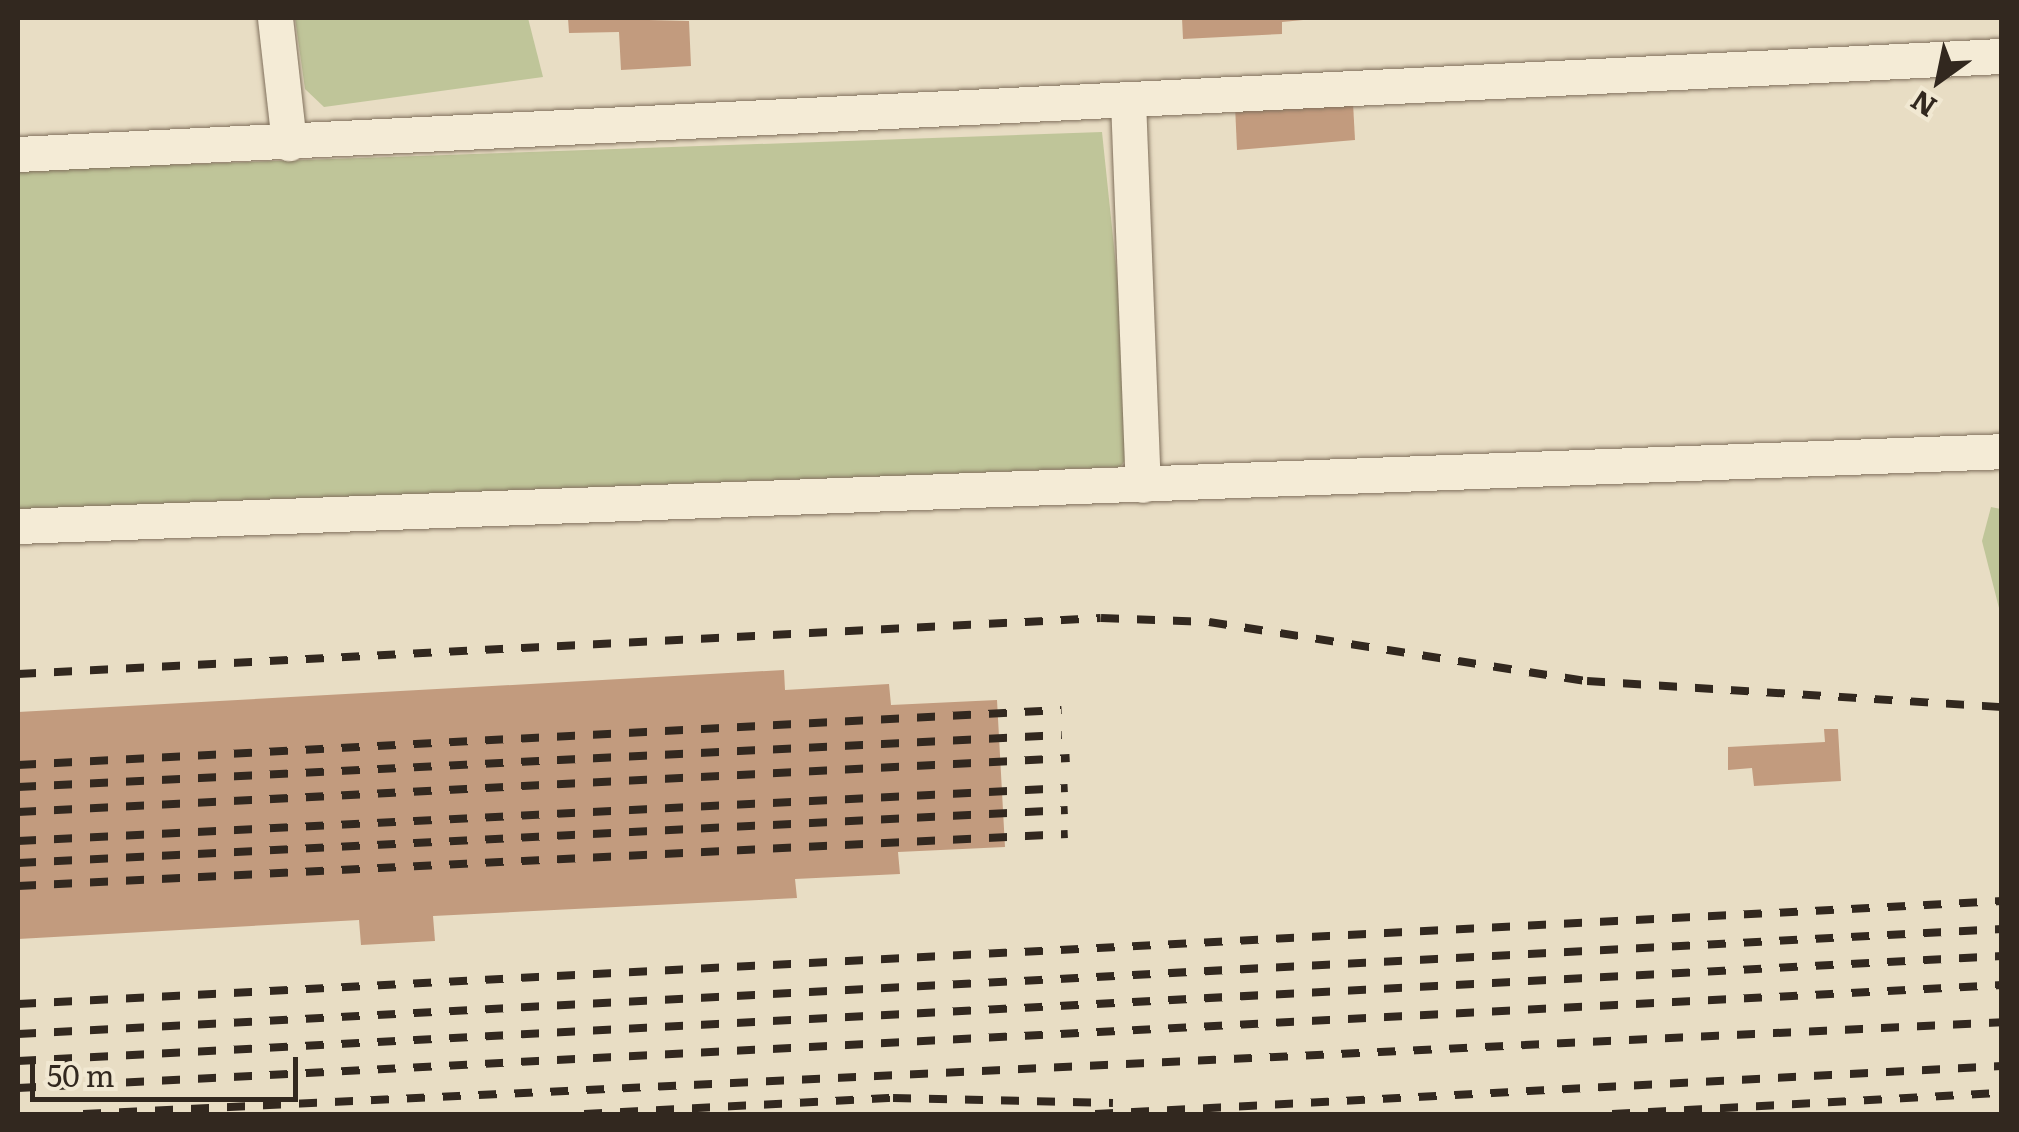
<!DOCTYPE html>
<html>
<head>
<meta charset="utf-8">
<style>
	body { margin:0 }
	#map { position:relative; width:2019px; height:1132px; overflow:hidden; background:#e8ddc4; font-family:Literata,serif }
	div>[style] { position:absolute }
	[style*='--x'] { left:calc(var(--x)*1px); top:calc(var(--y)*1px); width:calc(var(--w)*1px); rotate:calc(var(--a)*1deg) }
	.green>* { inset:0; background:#bfc599 }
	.building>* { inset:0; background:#c29b7e }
	.roads { filter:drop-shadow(0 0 2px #80705c) drop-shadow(0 0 2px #80705c) }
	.minor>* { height:35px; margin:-17.5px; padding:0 17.5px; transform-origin:17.5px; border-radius:17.5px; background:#f4ebd6 }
	.rail>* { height:8px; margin-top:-4px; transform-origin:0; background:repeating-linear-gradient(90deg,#32281f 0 18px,transparent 0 36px) }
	span { translate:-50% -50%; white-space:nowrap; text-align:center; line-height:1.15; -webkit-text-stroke:10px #f1e8d2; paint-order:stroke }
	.frame { position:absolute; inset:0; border:20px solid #32281f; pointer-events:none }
	.north { position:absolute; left:1889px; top:30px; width:100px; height:100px; -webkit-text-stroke:8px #f1e8d2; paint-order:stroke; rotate:213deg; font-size:28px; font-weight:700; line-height:40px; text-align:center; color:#32281f }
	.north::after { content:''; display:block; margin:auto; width:35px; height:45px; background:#32281f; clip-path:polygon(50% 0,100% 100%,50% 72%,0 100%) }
	.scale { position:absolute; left:30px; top:1057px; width:268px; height:45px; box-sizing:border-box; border:5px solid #32281f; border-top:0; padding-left:12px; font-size:30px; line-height:35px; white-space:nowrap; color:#32281f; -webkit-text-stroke:8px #f1e8d2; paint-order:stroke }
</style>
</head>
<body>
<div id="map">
	<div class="green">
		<div style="clip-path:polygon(295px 18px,528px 18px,543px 77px,324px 107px,305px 89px)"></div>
		<div style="clip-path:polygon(1102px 132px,1135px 448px,1120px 467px,18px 509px,18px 170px)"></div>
		<div style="clip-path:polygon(1991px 507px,2001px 509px,2001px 616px,1982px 541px)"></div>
	</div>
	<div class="building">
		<div style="clip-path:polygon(568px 18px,689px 21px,691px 66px,621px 70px,619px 32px,569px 33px)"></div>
		<div style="clip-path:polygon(1182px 18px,1303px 18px,1303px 20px,1282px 22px,1282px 34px,1183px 39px)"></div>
		<div style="clip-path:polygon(1353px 103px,1355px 140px,1237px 150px,1235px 105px)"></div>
		<div style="clip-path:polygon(784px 670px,785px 690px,889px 684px,891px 705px,997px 700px,1005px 847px,898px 852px,900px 874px,795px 879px,797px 898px,433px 916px,435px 941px,361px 945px,359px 920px,18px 939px,18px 712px)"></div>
		<div style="clip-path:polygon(1824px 729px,1838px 729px,1841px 781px,1754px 786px,1752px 768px,1728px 770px,1728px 747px,1825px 742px)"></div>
	</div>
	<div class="roads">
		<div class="minor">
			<div style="--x:275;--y:18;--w:126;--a:83.6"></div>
			<div style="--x:1128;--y:100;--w:385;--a:87.8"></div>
			<div style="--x:18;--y:154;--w:1986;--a:-2.83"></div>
			<div style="--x:18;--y:526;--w:1985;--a:-2.16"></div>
		</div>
	</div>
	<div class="rail">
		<div style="--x:18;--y:674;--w:1084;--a:-2.96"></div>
		<div style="--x:1101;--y:618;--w:108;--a:2.1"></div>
		<div style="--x:1209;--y:622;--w:383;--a:8.9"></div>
		<div style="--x:1587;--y:681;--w:416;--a:3.6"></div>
		<div style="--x:18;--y:765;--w:1045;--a:-3.02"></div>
		<div style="--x:18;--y:787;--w:1045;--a:-2.85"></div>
		<div style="--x:18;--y:812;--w:1053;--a:-2.94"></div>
		<div style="--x:18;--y:841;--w:1051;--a:-2.89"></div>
		<div style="--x:18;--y:863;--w:1051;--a:-2.89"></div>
		<div style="--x:18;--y:886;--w:1051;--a:-2.84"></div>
		<div style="--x:18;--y:1004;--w:1987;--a:-2.97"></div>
		<div style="--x:18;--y:1034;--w:1987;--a:-3.03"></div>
		<div style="--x:18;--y:1061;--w:1987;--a:-3.03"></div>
		<div style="--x:18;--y:1088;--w:1987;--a:-2.97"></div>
		<div style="--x:83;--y:1114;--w:1921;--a:-2.74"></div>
		<div style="--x:584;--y:1114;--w:309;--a:-3"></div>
		<div style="--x:893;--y:1098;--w:220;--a:1.3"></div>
		<div style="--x:1095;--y:1114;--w:908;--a:-3.03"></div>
		<div style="--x:1612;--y:1114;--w:391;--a:-3.1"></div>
	</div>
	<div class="frame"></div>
	<div class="north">N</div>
	<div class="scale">50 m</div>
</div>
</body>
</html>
